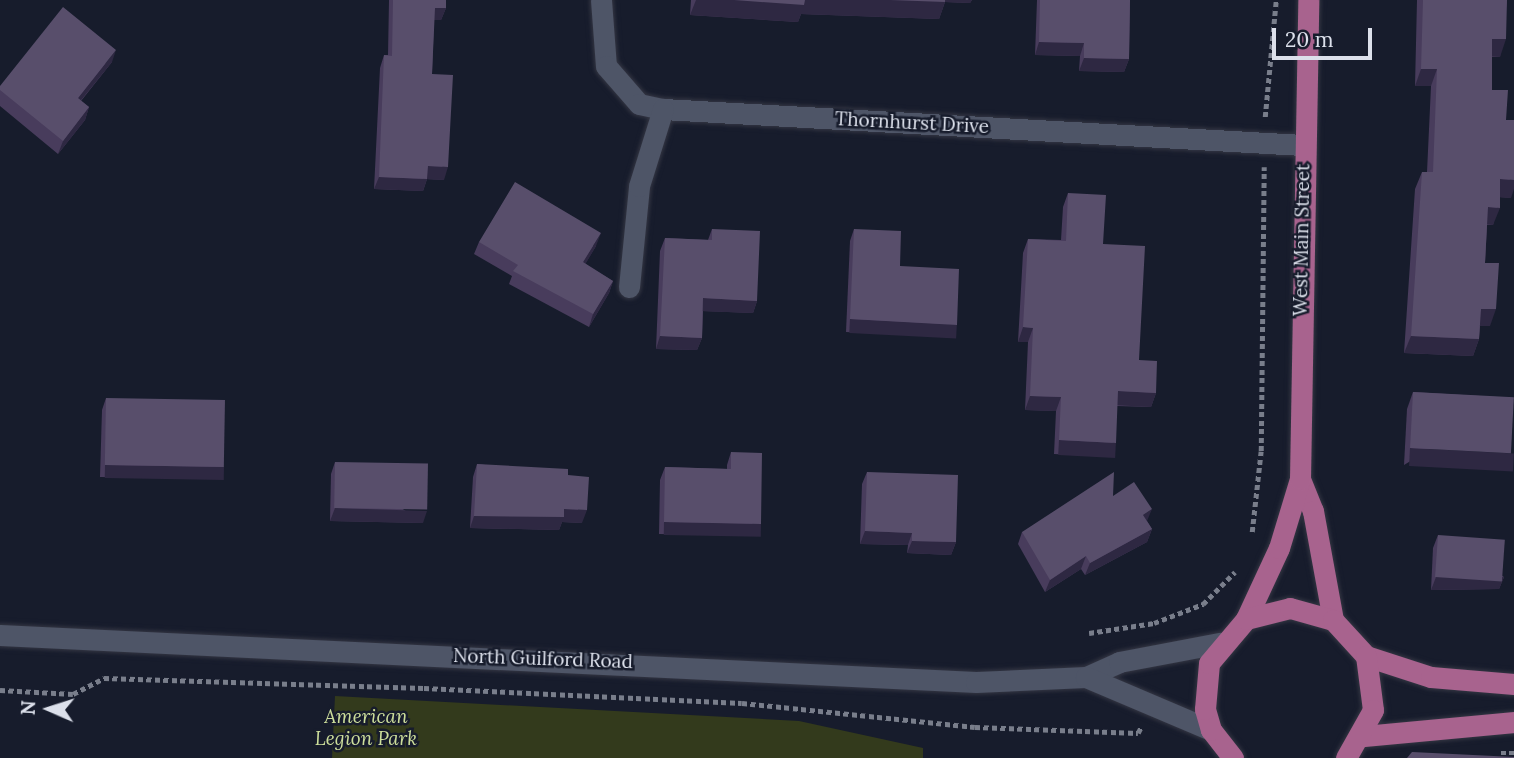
<!DOCTYPE html>
<html>
<head>
<meta charset="utf-8">
<style>
	body { margin:0 }
	#map { position:relative; width:1514px; height:758px; overflow:hidden; background:#171c2c; font-family:Lora,serif }
	div>[style] { position:absolute }
	[style*='--x'] { left:calc(var(--x)*1px); top:calc(var(--y)*1px); width:calc(var(--w)*1px); rotate:calc(var(--a)*1deg) }
	.green>* { inset:0; background:#333a1c }
	.path>* { height:4.5px; margin-top:-2.25px; transform-origin:0; background:repeating-linear-gradient(90deg,#797e8b 0 5px,transparent 0 8.5px) }
	.roads { filter:drop-shadow(0 0 2px #343643) drop-shadow(0 0 2px #343643) }
	.minor>* { height:21px; margin:-10.5px; padding:0 10.5px; transform-origin:10.5px; border-radius:10.5px; background:#4e5567 }
	.major>* { height:21px; margin:-10.5px; padding:0 10.5px; transform-origin:10.5px; border-radius:10.5px; background:#a8638e }
	.wall>* { inset:0; background:#483c5c }
	.shaded-wall>* { inset:0; background:#2e2842; transform-origin:0 0 }
	.building>* { inset:0; background:#584e6b; transform-origin:0 0 }
	span { translate:-50% -50%; white-space:nowrap; text-align:center; line-height:1.15; -webkit-text-stroke:5px #171c2c; paint-order:stroke }
	.street-label { font-size:19px; color:#dce0eb }
	.park-label { font-size:19px; color:#cdde9b; font-style:italic }
	.north { position:absolute; left:14px; top:674px; width:70px; height:70px; -webkit-text-stroke:5px #171c2c; paint-order:stroke; rotate:273deg; font-size:19px; font-weight:700; line-height:28px; text-align:center; color:#dce0eb }
	.north::after { content:''; display:block; margin:auto; width:24px; height:32px; background:#dce0eb; clip-path:polygon(50% 0,100% 100%,50% 72%,0 100%) }
	.scale { position:absolute; left:1272px; top:28px; width:100px; height:32px; box-sizing:border-box; border:4px solid #dce0eb; border-top:0; padding-left:9px; font-size:21px; line-height:24px; white-space:nowrap; color:#dce0eb; -webkit-text-stroke:5px #171c2c; paint-order:stroke }
</style>
</head>
<body>
<div id="map">
	<div class="green">
		<div style="clip-path:polygon(335px 696px,799px 721px,923px 748px,923px 758px,332px 758px)"></div>
	</div>
	<div class="path">
		<div style="--x:1265;--y:117;--w:118;--a:-84.6"></div>
		<div style="--x:1252;--y:532;--w:81;--a:-83.7"></div>
		<div style="--x:1261;--y:451;--w:284;--a:-89.4"></div>
		<div style="--x:1089;--y:633;--w:66;--a:-8.7"></div>
		<div style="--x:1154;--y:623;--w:53;--a:-21.2"></div>
		<div style="--x:1203;--y:604;--w:45;--a:-45"></div>
		<div style="--x:0;--y:690;--w:73;--a:3.1"></div>
		<div style="--x:73;--y:694;--w:35;--a:-27"></div>
		<div style="--x:104;--y:678;--w:320;--a:1.8"></div>
		<div style="--x:424;--y:688;--w:318;--a:2.7"></div>
		<div style="--x:742;--y:703;--w:234;--a:5.9"></div>
		<div style="--x:975;--y:727;--w:163;--a:2.1"></div>
		<div style="--x:1138;--y:733;--w:7;--a:-63"></div>
		<div style="--x:1501;--y:753;--w:13;--a:0"></div>
	</div>
	<div class="roads">
		<div class="minor">
			<div style="--x:601;--y:0;--w:66;--a:85.7"></div>
			<div style="--x:606;--y:66;--w:50;--a:49"></div>
			<div style="--x:639;--y:104;--w:25;--a:12"></div>
			<div style="--x:663;--y:109;--w:641;--a:3.22"></div>
			<div style="--x:629;--y:287;--w:101;--a:-84.3"></div>
			<div style="--x:639;--y:186;--w:81;--a:-72.7"></div>
			<div style="--x:0;--y:635;--w:977;--a:2.76"></div>
			<div style="--x:976;--y:682;--w:110;--a:-2.6"></div>
			<div style="--x:1086;--y:677;--w:36;--a:-24"></div>
			<div style="--x:1119;--y:662;--w:103;--a:-10.7"></div>
			<div style="--x:1086;--y:677;--w:136;--a:23"></div>
		</div>
		<div class="major">
			<div style="--x:1300;--y:479;--w:35;--a:68"></div>
			<div style="--x:1313;--y:511;--w:111;--a:79.6"></div>
			<div style="--x:1246;--y:619;--w:78;--a:-65.1"></div>
			<div style="--x:1279;--y:548;--w:72;--a:-73.1"></div>
			<div style="--x:1300;--y:479;--w:479;--a:-89"></div>
			<div style="--x:1366;--y:656;--w:68;--a:17.9"></div>
			<div style="--x:1431;--y:677;--w:83;--a:4.8"></div>
			<div style="--x:1364;--y:736;--w:151;--a:-5.3"></div>
			<div style="--x:1233;--y:758;--w:36;--a:-128"></div>
			<div style="--x:1211;--y:730;--w:22;--a:-106"></div>
			<div style="--x:1205;--y:709;--w:46;--a:-85"></div>
			<div style="--x:1209;--y:663;--w:57;--a:-49.9"></div>
			<div style="--x:1246;--y:619;--w:45;--a:-14"></div>
			<div style="--x:1290;--y:608;--w:45;--a:15.6"></div>
			<div style="--x:1333;--y:620;--w:49;--a:47.5"></div>
			<div style="--x:1366;--y:656;--w:54;--a:82.6"></div>
			<div style="--x:1373;--y:710;--w:55;--a:119.4"></div>
		</div>
	</div>
	<div class="wall">
		<div style="clip-path:polygon(389px 0,446px 0,446px 8px,441px 20px,434px 20px,432px 74px,444px 180px,427px 179px,423px 191px,374px 189px,380px 68px,384px 55px,388px 55px)"></div>
		<div style="clip-path:polygon(691px 0,972px 0,970px 3px,945px 2px,939px 19px,801px 14px,798px 22px,690px 15px)"></div>
		<div style="clip-path:polygon(1037px 0,1130px 0,1129px 59px,1124px 72px,1079px 71px,1080px 56px,1035px 55px)"></div>
		<div style="clip-path:polygon(1417px 0,1507px 0,1500px 57px,1492px 57px,1492px 90px,1506px 120px,1511px 198px,1500px 197px,1493px 225px,1487px 225px,1485px 263px,1490px 326px,1480px 326px,1479px 339px,1473px 356px,1404px 353px,1415px 189px,1422px 172px,1427px 172px,1431px 86px,1415px 86px)"></div>
		<div style="clip-path:polygon(112px 62px,81px 101px,89px 107px,85px 120px,58px 154px,0 106px,0 86px)"></div>
		<div style="clip-path:polygon(1068px 193px,1103px 244px,1139px 360px,1156px 393px,1151px 407px,1117px 406px,1111px 457px,1054px 454px,1056px 411px,1025px 410px,1028px 342px,1018px 342px,1023px 253px,1028px 239px,1061px 240px,1063px 207px)"></div>
		<div style="clip-path:polygon(712px 229px,757px 301px,753px 313px,703px 311px,702px 338px,697px 350px,656px 349px,660px 251px,665px 238px,708px 240px)"></div>
		<div style="clip-path:polygon(854px 229px,900px 266px,952px 337px,846px 332px,850px 241px)"></div>
		<div style="clip-path:polygon(479px 242px,596px 246px,585px 264px,613px 281px,609px 293px,589px 327px,509px 284px,512px 276px,474px 254px)"></div>
		<div style="clip-path:polygon(1413px 392px,1514px 398px,1404px 465px,1407px 409px)"></div>
		<div style="clip-path:polygon(106px 398px,224px 467px,219px 479px,100px 477px,102px 410px)"></div>
		<div style="clip-path:polygon(731px 452px,756px 536px,659px 534px,660px 480px,665px 467px,727px 469px,727px 465px)"></div>
		<div style="clip-path:polygon(335px 462px,423px 523px,330px 521px,331px 474px)"></div>
		<div style="clip-path:polygon(477px 464px,568px 475px,582px 523px,562px 522px,559px 530px,470px 528px,473px 477px)"></div>
		<div style="clip-path:polygon(867px 472px,956px 542px,951px 555px,907px 553px,908px 545px,860px 544px,862px 484px)"></div>
		<div style="clip-path:polygon(1147px 521px,1152px 529px,1147px 542px,1085px 575px,1081px 569px,1045px 592px,1018px 544px,1022px 532px)"></div>
		<div style="clip-path:polygon(1438px 535px,1504px 577px,1499px 589px,1431px 590px,1433px 548px)"></div>
	</div>
	<div class="shaded-wall">
		<div style="clip-path:polygon(696px 0,972px 0,970px 3px,945px 2px,939px 19px,801px 14px,798px 22px,690px 15px)"></div>
		<div style="clip-path:polygon(435px 8px,446px 8px,441px 20px,431px 20px)"></div>
		<div style="clip-path:polygon(1492px 39px,1506px 39px,1500px 57px,1485px 56px)"></div>
		<div style="clip-path:polygon(1039px 42px,1084px 43px,1080px 56px,1035px 55px)"></div>
		<div style="clip-path:polygon(116px 50px,112px 62px,73px 110px,78px 98px)"></div>
		<div style="clip-path:polygon(1084px 58px,1129px 59px,1124px 72px,1079px 71px)"></div>
		<div style="clip-path:polygon(1421px 69px,1437px 69px,1431px 86px,1415px 86px)"></div>
		<div style="clip-path:polygon(89px 107px,85px 120px,58px 154px,63px 141px)"></div>
		<div style="clip-path:polygon(428px 166px,448px 167px,444px 180px,423px 179px)"></div>
		<div style="clip-path:polygon(379px 177px,427px 179px,423px 191px,374px 189px)"></div>
		<div style="clip-path:polygon(1500px 179px,1514px 180px,1514px 189px,1511px 198px,1494px 197px)"></div>
		<div style="clip-path:polygon(1488px 207px,1500px 208px,1493px 225px,1482px 224px)"></div>
		<div style="clip-path:polygon(601px 233px,596px 246px,579px 275px,583px 262px)"></div>
		<div style="clip-path:polygon(613px 281px,609px 293px,589px 327px,593px 314px)"></div>
		<div style="clip-path:polygon(703px 298px,757px 301px,753px 313px,699px 311px)"></div>
		<div style="clip-path:polygon(1481px 309px,1496px 309px,1490px 326px,1475px 326px)"></div>
		<div style="left:850px;top:319px;width:107px;height:14px;rotate:3deg"></div>
		<div style="clip-path:polygon(1023px 327px,1033px 328px,1028px 342px,1018px 342px)"></div>
		<div style="clip-path:polygon(660px 336px,702px 338px,697px 350px,656px 349px)"></div>
		<div style="clip-path:polygon(1411px 336px,1479px 339px,1473px 356px,1404px 353px)"></div>
		<div style="clip-path:polygon(1118px 391px,1156px 393px,1151px 407px,1113px 405px)"></div>
		<div style="clip-path:polygon(1030px 396px,1061px 397px,1056px 411px,1025px 410px)"></div>
		<div style="left:1059px;top:440px;width:57px;height:15px;rotate:3deg"></div>
		<div style="left:1410px;top:448px;width:104px;height:18px;rotate:3deg"></div>
		<div style="left:105px;top:465px;width:119px;height:13px;rotate:1deg"></div>
		<div style="clip-path:polygon(335px 508px,427px 511px,423px 523px,330px 521px)"></div>
		<div style="clip-path:polygon(564px 509px,587px 510px,582px 523px,562px 522px,559px 530px,470px 528px,474px 516px)"></div>
		<div style="clip-path:polygon(1152px 509px,1147px 521px,1138px 527px,1143px 515px)"></div>
		<div style="left:664px;top:522px;width:97px;height:13px;rotate:1deg"></div>
		<div style="clip-path:polygon(1152px 529px,1147px 542px,1085px 575px,1090px 563px)"></div>
		<div style="clip-path:polygon(865px 531px,912px 533px,908px 545px,860px 544px)"></div>
		<div style="clip-path:polygon(912px 541px,956px 542px,951px 555px,907px 553px)"></div>
		<div style="clip-path:polygon(1086px 556px,1081px 569px,1045px 592px,1050px 580px)"></div>
		<div style="clip-path:polygon(1436px 577px,1504px 577px,1499px 589px,1431px 590px)"></div>
	</div>
	<div class="building">
		<div style="clip-path:polygon(393px 0,446px 0,446px 8px,435px 8px,432px 74px,453px 75px,448px 167px,428px 166px,427px 179px,379px 177px,384px 55px,392px 56px)"></div>
		<div style="clip-path:polygon(734px 0,805px 0,804px 5px)"></div>
		<div style="clip-path:polygon(890px 0,945px 0,945px 2px)"></div>
		<div style="clip-path:polygon(1040px 0,1130px 0,1129px 59px,1084px 58px,1084px 43px,1039px 42px)"></div>
		<div style="clip-path:polygon(1423px 0,1507px 0,1506px 39px,1492px 39px,1492px 90px,1508px 90px,1506px 120px,1514px 120px,1514px 180px,1500px 179px,1500px 208px,1488px 207px,1485px 263px,1499px 263px,1496px 309px,1481px 309px,1479px 339px,1411px 336px,1422px 172px,1433px 172px,1437px 69px,1421px 69px)"></div>
		<div style="clip-path:polygon(63px 7px,116px 50px,78px 98px,89px 107px,63px 141px,0 90px,0 86px)"></div>
		<div style="clip-path:polygon(515px 182px,601px 233px,583px 262px,613px 281px,593px 314px,513px 271px,518px 265px,479px 242px)"></div>
		<div style="clip-path:polygon(1068px 193px,1106px 195px,1103px 244px,1145px 246px,1139px 360px,1157px 361px,1156px 393px,1118px 391px,1116px 443px,1059px 440px,1061px 397px,1030px 396px,1033px 328px,1023px 327px,1028px 239px,1066px 241px)"></div>
		<div style="clip-path:polygon(712px 229px,760px 231px,757px 301px,703px 298px,702px 338px,660px 336px,665px 238px,712px 240px)"></div>
		<div style="clip-path:polygon(854px 229px,901px 231px,900px 266px,959px 269px,957px 325px,850px 319px)"></div>
		<div style="left:1413px;top:392px;width:101px;height:56px;rotate:3deg"></div>
		<div style="left:106px;top:398px;width:119px;height:67px;rotate:1deg"></div>
		<div style="clip-path:polygon(731px 452px,762px 453px,761px 524px,664px 522px,665px 467px,731px 469px)"></div>
		<div style="left:335px;top:462px;width:93px;height:46px;rotate:1deg"></div>
		<div style="clip-path:polygon(477px 464px,568px 469px,568px 475px,589px 477px,587px 510px,564px 509px,564px 517px,474px 516px)"></div>
		<div style="clip-path:polygon(867px 472px,958px 475px,956px 542px,912px 541px,912px 533px,865px 531px)"></div>
		<div style="clip-path:polygon(1114px 472px,1113px 496px,1134px 482px,1152px 509px,1143px 515px,1152px 529px,1090px 563px,1086px 556px,1050px 580px,1022px 532px)"></div>
		<div style="left:1438px;top:535px;width:67px;height:42px;rotate:4deg"></div>
		<div style="clip-path:polygon(1412px 752px,1514px 757px,1514px 758px,1407px 758px)"></div>
	</div>
	<div class="street-label">
		<span style="left:912px;top:123px;rotate:3deg">Thornhurst Drive</span>
		<span style="left:1302px;top:240px;rotate:-89deg">West Main Street</span>
		<span style="left:543px;top:659px;rotate:2deg">North Guilford Road</span>
	</div>
	<div class="park-label">
		<span style="left:366px;top:728px">American<br>Legion Park</span>
	</div>
	<div class="north">N</div>
	<div class="scale">20 m</div>
</div>
</body>
</html>
